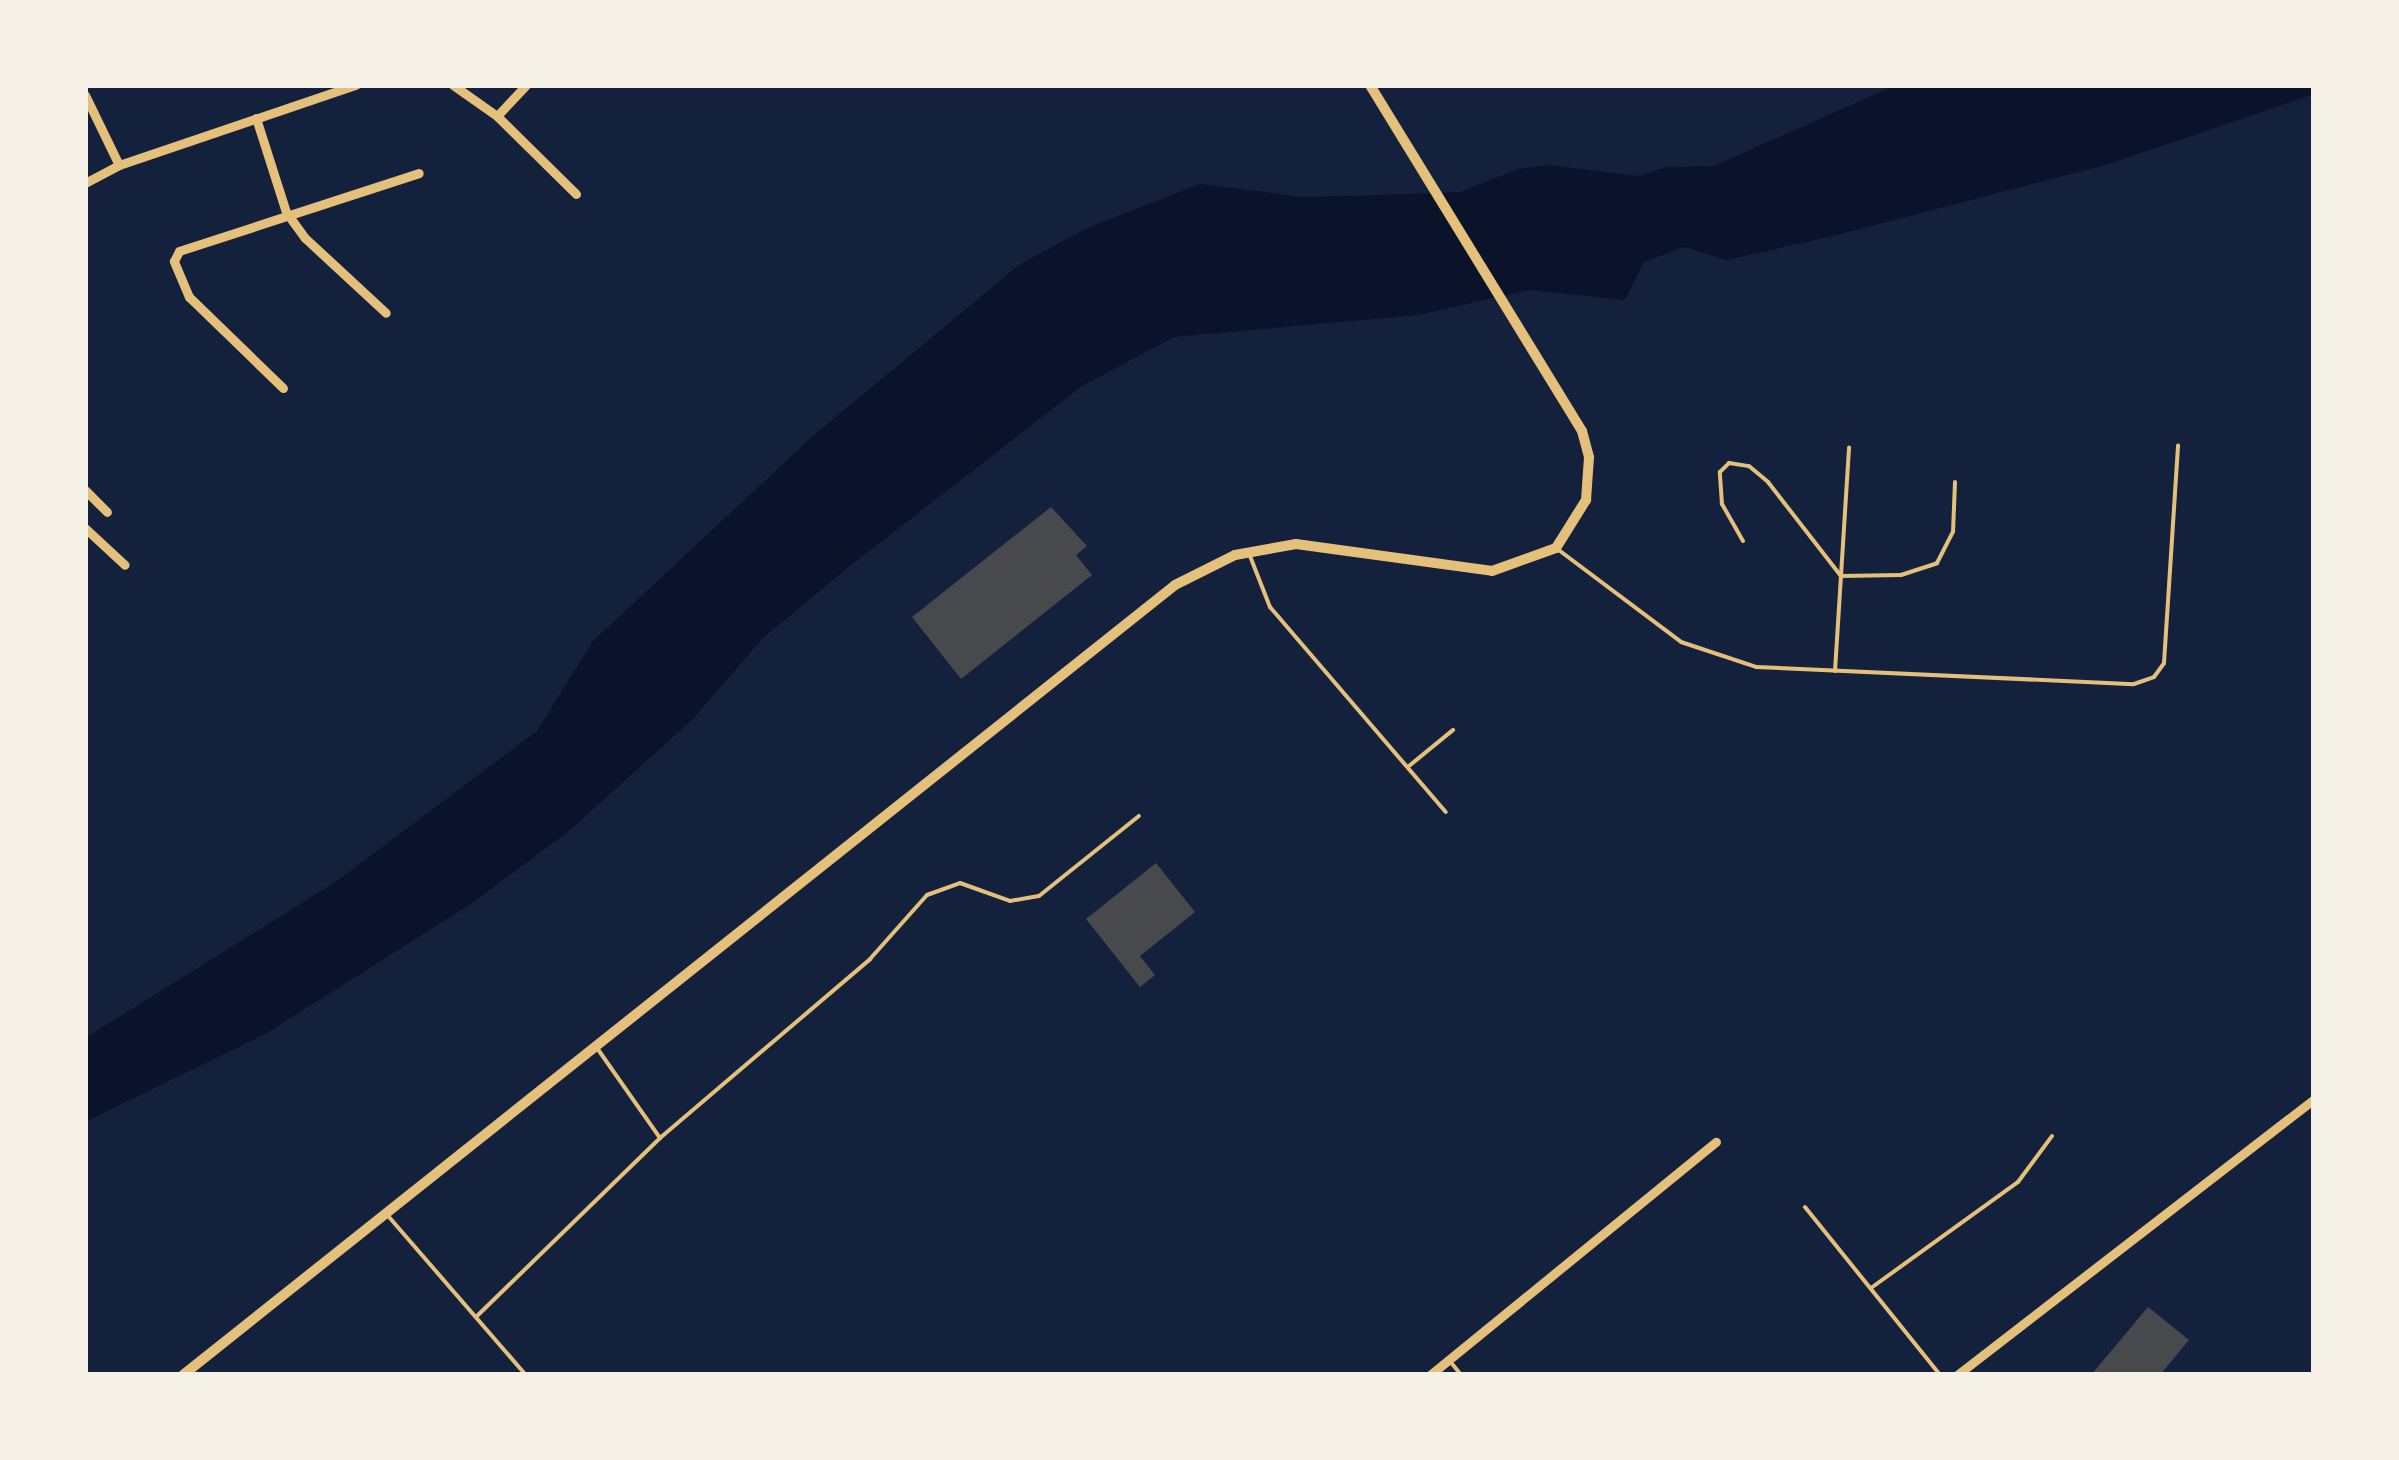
<!DOCTYPE html>
<html>
<head>
<meta charset="utf-8">
<style>
	body { margin:0 }
	#map { position:relative; width:2399px; height:1460px; overflow:hidden; background:#14213d; font-family:"PT Sans Narrow",sans-serif }
	div>[style] { position:absolute }
	[style*='--x'] { left:calc(var(--x)*1px); top:calc(var(--y)*1px); width:calc(var(--w)*1px); rotate:calc(var(--a)*1deg) }
	.water>* { inset:0; background:#0b132b }
	.building>* { inset:0; background:#48494c }
	.service>* { height:4px; margin:-2px; padding:0 2px; transform-origin:2px; border-radius:2px; background:#e5c07b }
	.minor>* { height:9px; margin:-4.5px; padding:0 4.5px; transform-origin:4.5px; border-radius:4.5px; background:#e5c07b }
	.tertiary>* { height:10px; margin:-5px; padding:0 5px; transform-origin:5px; border-radius:5px; background:#e5c07b }
	span { translate:-50% -50%; white-space:nowrap; text-align:center; line-height:1.15; -webkit-text-stroke:9px #f6f1e7; paint-order:stroke }
	.frame { position:absolute; inset:0; border:88px solid #f6f1e7; pointer-events:none }
</style>
</head>
<body>
<div id="map">
	<div class="water">
		<div style="clip-path:polygon(1954px 85px,2314px 85px,2314px 94px,2109px 164px,1837px 235px,1727px 260px,1684px 247px,1644px 262px,1625px 300px,1529px 290px,1418px 315px,1174px 337px,1082px 386px,850px 566px,763px 638px,692px 720px,569px 831px,474px 902px,267px 1033px,85px 1122px,85px 1038px,337px 881px,537px 731px,593px 641px,815px 434px,1019px 265px,1089px 227px,1200px 184px,1303px 197px,1380px 195px,1460px 192px,1518px 169px,1549px 165px,1639px 176px,1666px 167px,1714px 166px,1889px 88px)"></div>
	</div>
	<div class="building">
		<div style="clip-path:polygon(1051px 507px,1087px 546px,1076px 555px,1092px 575px,961px 679px,912px 617px)"></div>
		<div style="clip-path:polygon(1156px 863px,1195px 912px,1140px 956px,1155px 975px,1140px 987px,1086px 919px)"></div>
		<div style="clip-path:polygon(2148px 1307px,2189px 1340px,2160px 1375px,2091px 1375px)"></div>
	</div>
	<div class="service">
		<div style="--x:1743;--y:541;--w:43;--a:-119.6"></div>
		<div style="--x:1722;--y:504;--w:32;--a:-94"></div>
		<div style="--x:1720;--y:472;--w:13;--a:-45"></div>
		<div style="--x:1729;--y:463;--w:20;--a:9"></div>
		<div style="--x:1749;--y:466;--w:25;--a:40"></div>
		<div style="--x:1768;--y:482;--w:119;--a:52.2"></div>
		<div style="--x:1841;--y:576;--w:60;--a:-1"></div>
		<div style="--x:1901;--y:575;--w:38;--a:-18"></div>
		<div style="--x:1937;--y:563;--w:35;--a:-63"></div>
		<div style="--x:1953;--y:532;--w:50;--a:-87.7"></div>
		<div style="--x:1556;--y:548;--w:156;--a:36.9"></div>
		<div style="--x:1681;--y:642;--w:79;--a:18.4"></div>
		<div style="--x:1756;--y:667;--w:378;--a:2.6"></div>
		<div style="--x:2134;--y:684;--w:21;--a:-19"></div>
		<div style="--x:2154;--y:677;--w:17;--a:-54"></div>
		<div style="--x:2164;--y:663;--w:218;--a:-86.3"></div>
		<div style="--x:1250;--y:556;--w:55;--a:68.6"></div>
		<div style="--x:1270;--y:607;--w:270;--a:49.4"></div>
		<div style="--x:1835;--y:671;--w:224;--a:-86.4"></div>
		<div style="--x:1409;--y:766;--w:57;--a:-39.3"></div>
		<div style="--x:597;--y:1048;--w:110;--a:55"></div>
		<div style="--x:1805;--y:1207;--w:216;--a:51.2"></div>
		<div style="--x:389;--y:1217;--w:209;--a:49.1"></div>
		<div style="--x:1871;--y:1288;--w:181;--a:-35.8"></div>
		<div style="--x:2018;--y:1182;--w:57;--a:-53.5"></div>
		<div style="--x:477;--y:1316;--w:255;--a:-44.2"></div>
		<div style="--x:660;--y:1138;--w:276;--a:-40.4"></div>
		<div style="--x:870;--y:959;--w:86;--a:-48.3"></div>
		<div style="--x:927;--y:895;--w:35;--a:-20"></div>
		<div style="--x:960;--y:883;--w:53;--a:19.8"></div>
		<div style="--x:1010;--y:901;--w:29;--a:-10"></div>
		<div style="--x:1039;--y:896;--w:128;--a:-38.7"></div>
		<div style="--x:1449;--y:1360;--w:19;--a:51"></div>
	</div>
	<div class="minor">
		<div style="--x:453;--y:85;--w:54;--a:35.2"></div>
		<div style="--x:497;--y:116;--w:111;--a:44.6"></div>
		<div style="--x:85;--y:95;--w:78;--a:64.1"></div>
		<div style="--x:497;--y:116;--w:42;--a:-46.9"></div>
		<div style="--x:256;--y:118;--w:99;--a:72.3"></div>
		<div style="--x:286;--y:212;--w:32;--a:54"></div>
		<div style="--x:305;--y:238;--w:110;--a:42.8"></div>
		<div style="--x:85;--y:183;--w:38;--a:-28"></div>
		<div style="--x:119;--y:165;--w:250;--a:-18.7"></div>
		<div style="--x:283;--y:388;--w:131;--a:-135.9"></div>
		<div style="--x:189;--y:297;--w:39;--a:-113"></div>
		<div style="--x:174;--y:261;--w:11;--a:-63"></div>
		<div style="--x:179;--y:251;--w:252;--a:-18"></div>
		<div style="--x:85;--y:490;--w:31;--a:45"></div>
		<div style="--x:85;--y:528;--w:54;--a:42.8"></div>
		<div style="--x:1430;--y:1375;--w:369;--a:-39.2"></div>
		<div style="--x:1957;--y:1375;--w:451;--a:-37.7"></div>
	</div>
	<div class="tertiary">
		<div style="--x:183;--y:1375;--w:1268;--a:-38.53"></div>
		<div style="--x:1175;--y:585;--w:67;--a:-26.6"></div>
		<div style="--x:1235;--y:555;--w:62;--a:-10.2"></div>
		<div style="--x:1296;--y:544;--w:198;--a:7.8"></div>
		<div style="--x:1492;--y:571;--w:68;--a:-19.8"></div>
		<div style="--x:1556;--y:548;--w:57;--a:-58"></div>
		<div style="--x:1586;--y:500;--w:43;--a:-86"></div>
		<div style="--x:1589;--y:457;--w:27;--a:-105"></div>
		<div style="--x:1582;--y:431;--w:406;--a:-121.5"></div>
	</div>
	<div class="frame"></div>
</div>
</body>
</html>
